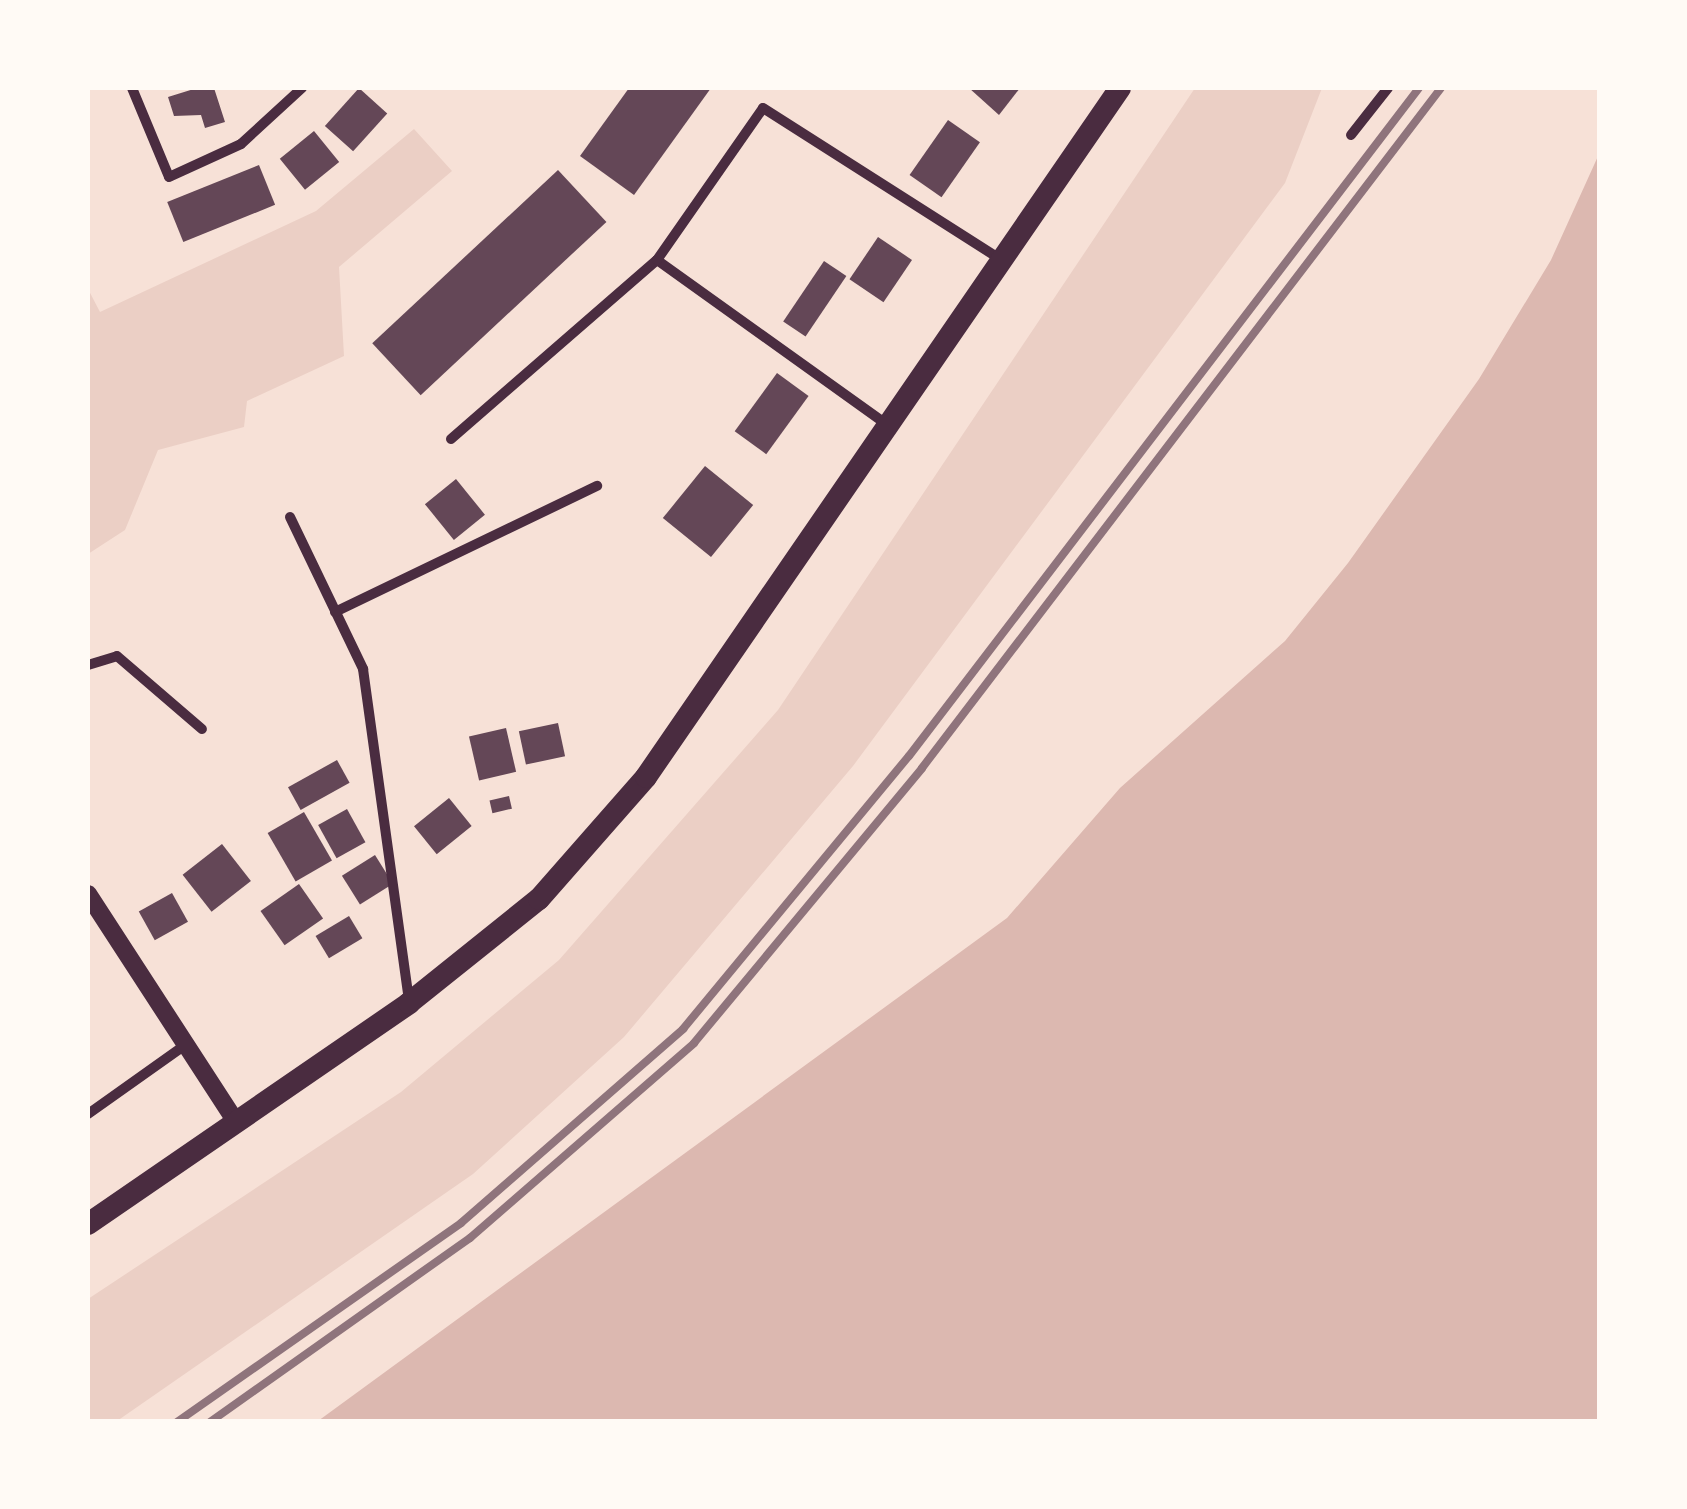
<!DOCTYPE html>
<html>
<head>
<meta charset="utf-8">
<style>
	body { margin:0 }
	#map { position:relative; width:1687px; height:1509px; overflow:hidden; background:#f7e1d7; font-family:"Titillium Web",sans-serif }
	div>[style] { position:absolute }
	[style*='--x'] { left:calc(var(--x)*1px); top:calc(var(--y)*1px); width:calc(var(--w)*1px); rotate:calc(var(--a)*1deg) }
	.green>* { inset:0; background:#ebcfc5 }
	.water>* { inset:0; background:#dcb8b0 }
	.building>* { inset:0; background:#644757; transform-origin:0 0 }
	.minor>* { height:10px; margin:-5px; padding:0 5px; transform-origin:5px; border-radius:5px; background:#4a2c40 }
	.tertiary>* { height:18px; margin:-9px; padding:0 9px; transform-origin:9px; border-radius:9px; background:#4a2c40 }
	.trunk>* { height:22px; margin:-11px; padding:0 11px; transform-origin:11px; border-radius:11px; background:#4a2c40 }
	.rail>* { height:8px; margin:-4px; padding:0 4px; transform-origin:4px; border-radius:4px; background:#8f747c }
	span { translate:-50% -50%; white-space:nowrap; text-align:center; line-height:1.15; -webkit-text-stroke:10px #fffaf5; paint-order:stroke }
	.frame { position:absolute; inset:0; border:90px solid #fffaf5; pointer-events:none }
</style>
</head>
<body>
<div id="map">
	<div class="green">
		<div style="clip-path:polygon(1195px 88px,1322px 88px,1285px 183px,853px 766px,624px 1037px,473px 1174px,117px 1421px,88px 1421px,88px 1299px,401px 1092px,559px 960px,778px 710px)"></div>
		<div style="clip-path:polygon(414px 129px,452px 171px,339px 267px,344px 356px,247px 401px,244px 427px,158px 450px,125px 530px,88px 554px,88px 289px,100px 312px,316px 211px)"></div>
	</div>
	<div class="water">
		<div style="clip-path:polygon(1599px 154px,1599px 1421px,318px 1421px,1007px 918px,1120px 788px,1285px 641px,1348px 563px,1479px 379px,1551px 260px)"></div>
	</div>
	<div class="building">
		<div style="clip-path:polygon(197px 88px,214px 88px,225px 122px,205px 128px,201px 115px,174px 116px,168px 97px)"></div>
		<div style="left:359px;top:88px;width:38px;height:51px;rotate:42deg"></div>
		<div style="clip-path:polygon(629px 88px,711px 88px,634px 195px,580px 156px)"></div>
		<div style="clip-path:polygon(969px 88px,1020px 88px,999px 115px)"></div>
		<div style="left:948px;top:120px;width:39px;height:67px;rotate:35deg"></div>
		<div style="left:314px;top:131px;width:40px;height:44px;rotate:51deg"></div>
		<div style="left:259px;top:165px;width:43px;height:99px;rotate:68deg"></div>
		<div style="left:558px;top:170px;width:71px;height:254px;rotate:47deg"></div>
		<div style="left:878px;top:237px;width:41px;height:51px;rotate:34deg"></div>
		<div style="left:824px;top:261px;width:27px;height:73px;rotate:34deg"></div>
		<div style="left:777px;top:373px;width:39px;height:72px;rotate:36deg"></div>
		<div style="left:705px;top:466px;width:62px;height:67px;rotate:39deg"></div>
		<div style="left:456px;top:479px;width:46px;height:40px;rotate:51deg"></div>
		<div style="left:558px;top:723px;width:34px;height:40px;rotate:78deg"></div>
		<div style="left:506px;top:728px;width:45px;height:38px;rotate:77deg"></div>
		<div style="left:337px;top:760px;width:26px;height:56px;rotate:61deg"></div>
		<div style="left:509px;top:796px;width:13px;height:20px;rotate:77deg"></div>
		<div style="left:449px;top:798px;width:36px;height:45px;rotate:51deg"></div>
		<div style="left:347px;top:809px;width:38px;height:33px;rotate:61deg"></div>
		<div style="left:304px;top:812px;width:56px;height:42px;rotate:60deg"></div>
		<div style="left:222px;top:844px;width:47px;height:50px;rotate:52deg"></div>
		<div style="left:375px;top:855px;width:34px;height:39px;rotate:58deg"></div>
		<div style="left:299px;top:884px;width:42px;height:47px;rotate:55deg"></div>
		<div style="left:172px;top:893px;width:33px;height:38px;rotate:61deg"></div>
		<div style="left:349px;top:916px;width:26px;height:39px;rotate:59deg"></div>
	</div>
	<div class="minor">
		<div style="--x:132;--y:88;--w:96;--a:67.4"></div>
		<div style="--x:169;--y:177;--w:79;--a:-24.6"></div>
		<div style="--x:241;--y:144;--w:83;--a:-42.6"></div>
		<div style="--x:1351;--y:135;--w:60;--a:-51.8"></div>
		<div style="--x:657;--y:260;--w:282;--a:35.6"></div>
		<div style="--x:451;--y:439;--w:273;--a:-41"></div>
		<div style="--x:657;--y:260;--w:185;--a:-55.1"></div>
		<div style="--x:763;--y:108;--w:281;--a:32.5"></div>
		<div style="--x:290;--y:517;--w:169;--a:64.3"></div>
		<div style="--x:363;--y:669;--w:336;--a:82.1"></div>
		<div style="--x:335;--y:612;--w:291;--a:-25.7"></div>
		<div style="--x:88;--y:665;--w:30;--a:-17"></div>
		<div style="--x:117;--y:656;--w:112;--a:40.7"></div>
		<div style="--x:88;--y:1114;--w:119;--a:-35.4"></div>
	</div>
	<div class="tertiary">
		<div style="--x:88;--y:894;--w:272;--a:57"></div>
	</div>
	<div class="trunk">
		<div style="--x:88;--y:1224;--w:390;--a:-34.5"></div>
		<div style="--x:409;--y:1003;--w:166;--a:-38.7"></div>
		<div style="--x:539;--y:899;--w:162;--a:-48.7"></div>
		<div style="--x:646;--y:777;--w:836;--a:-55.47"></div>
	</div>
	<div class="rail">
		<div style="--x:177;--y:1422;--w:347;--a:-35"></div>
		<div style="--x:461;--y:1223;--w:295;--a:-41.1"></div>
		<div style="--x:683;--y:1029;--w:354;--a:-50.4"></div>
		<div style="--x:909;--y:756;--w:840;--a:-52.64"></div>
		<div style="--x:210;--y:1422;--w:319;--a:-35.3"></div>
		<div style="--x:470;--y:1238;--w:297;--a:-41"></div>
		<div style="--x:694;--y:1043;--w:357;--a:-50.3"></div>
		<div style="--x:922;--y:768;--w:855;--a:-52.65"></div>
	</div>
	<div class="frame"></div>
</div>
</body>
</html>
